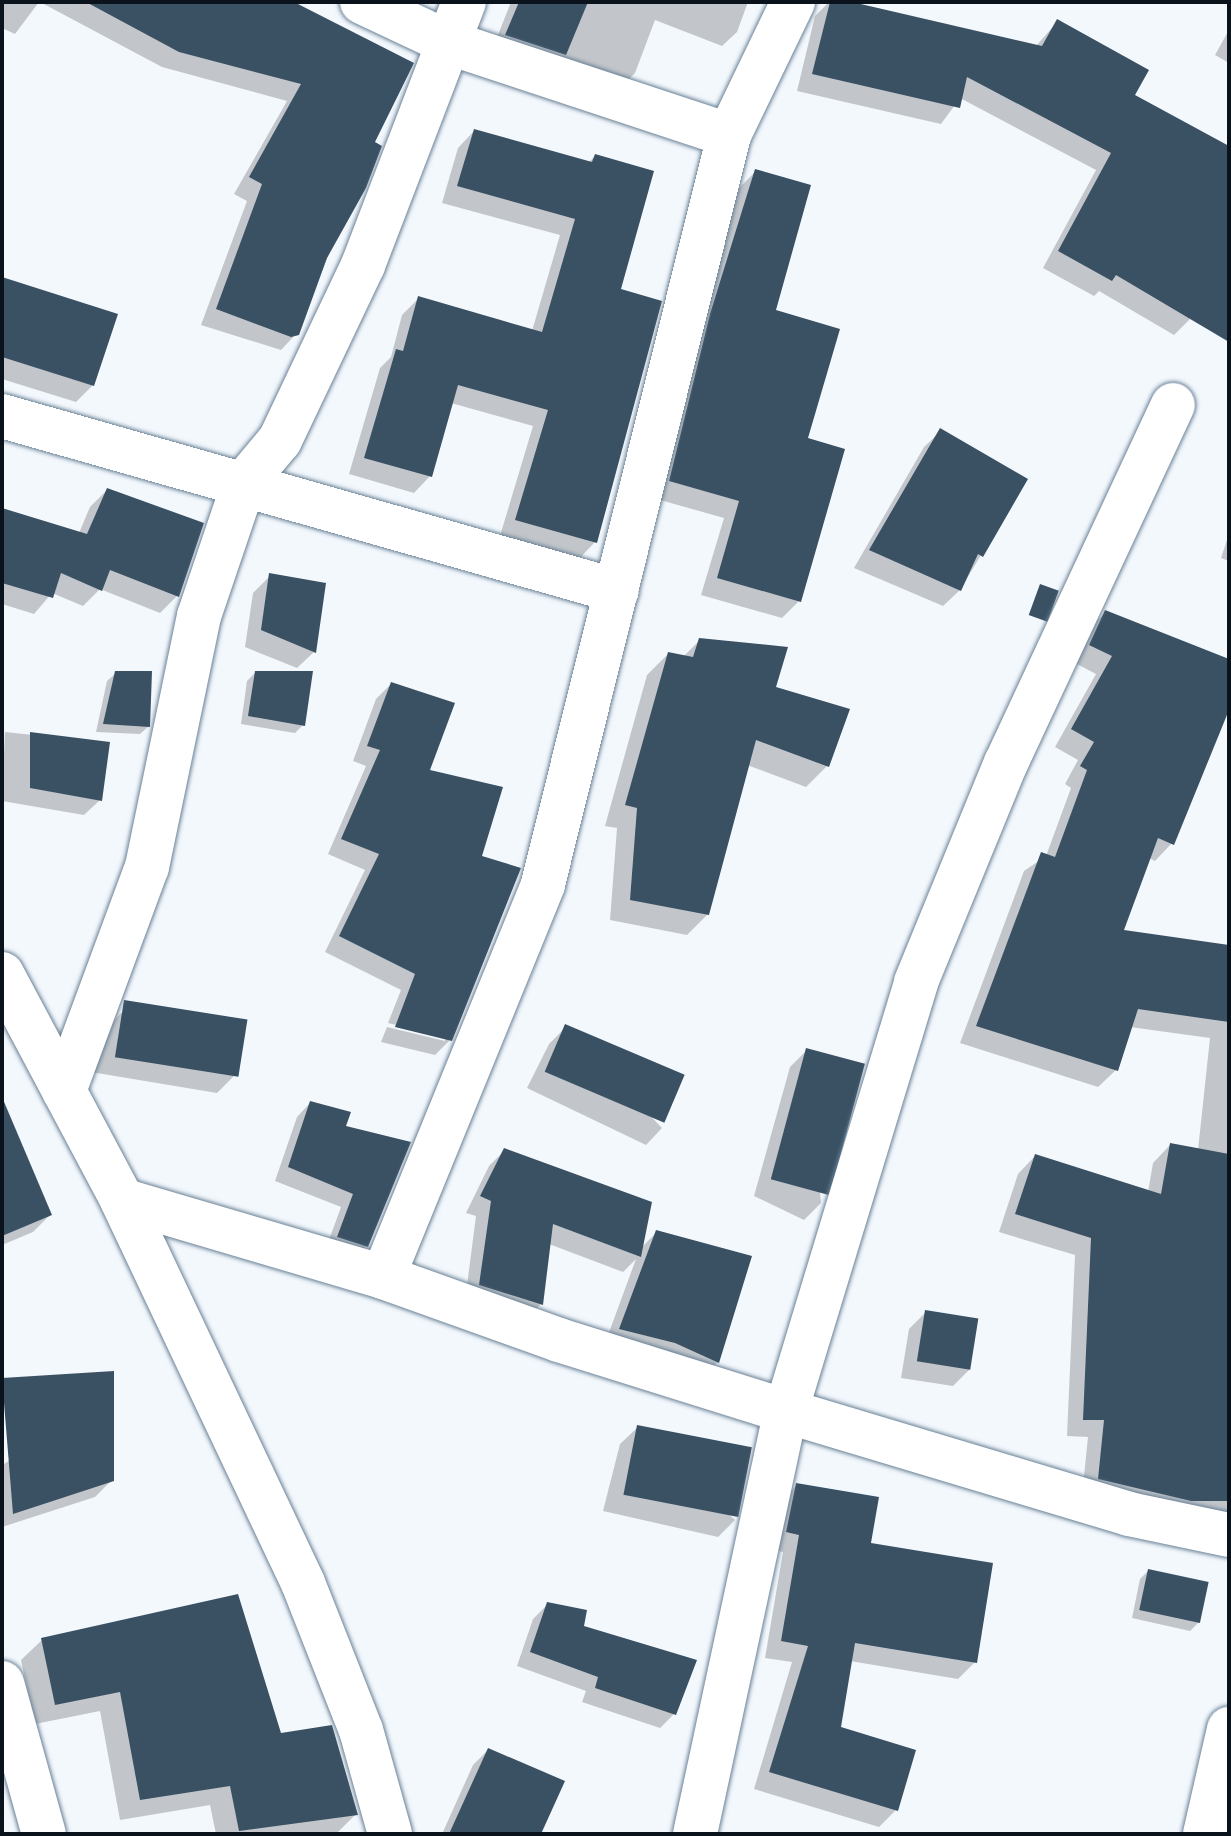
<!DOCTYPE html>
<html>
<head>
<meta charset="utf-8">
<style>
	body { margin:0 }
	#map { position:relative; width:1231px; height:1836px; overflow:hidden; background:#f3f8fd; font-family:"Playfair Display",serif }
	div>[style] { position:absolute }
	[style*='--x'] { left:calc(var(--x)*1px); top:calc(var(--y)*1px); width:calc(var(--w)*1px); rotate:calc(var(--a)*1deg) }
	.shadow>* { inset:0; background:#0003 }
	.building>* { inset:0; background:#3a5063; transform-origin:0 0 }
	.roads { filter:drop-shadow(0 0 2px #698196) drop-shadow(0 0 2px #698196) }
	.street>* { height:44px; margin:-22px; padding:0 22px; transform-origin:22px; border-radius:22px; background:#fff }
	span { translate:-50% -50%; white-space:nowrap; text-align:center; line-height:1.15; -webkit-text-stroke:8px #fff; paint-order:stroke }
	.frame { position:absolute; inset:0; border:4px solid #0a131b; pointer-events:none }
</style>
</head>
<body>
<div id="map">
	<div class="shadow">
		<div style="clip-path:polygon(2px 2px,39px 2px,15px 34px,2px 28px)"></div>
		<div style="clip-path:polygon(40px 2px,290px 2px,373px 143px,297px 333px,281px 350px,201px 325px,247px 201px,234px 194px,287px 101px,162px 67px)"></div>
		<div style="clip-path:polygon(511px 2px,748px 2px,737px 32px,722px 46px,655px 20px,635px 73px,620px 88px,492px 50px)"></div>
		<div style="clip-path:polygon(829px 2px,1036px 46px,1057px 22px,1133px 96px,1229px 148px,1229px 247px,1190px 319px,1174px 335px,1099px 291px,1094px 296px,1043px 268px,1096px 170px,960px 98px,941px 124px,797px 91px,815px 16px)"></div>
		<div style="clip-path:polygon(1229px 30px,1229px 63px,1215px 55px)"></div>
		<div style="clip-path:polygon(474px 131px,588px 163px,595px 156px,618px 291px,595px 542px,579px 559px,500px 536px,533px 426px,451px 403px,430px 476px,414px 493px,349px 474px,380px 368px,391px 357px,402px 315px,419px 298px,532px 331px,560px 235px,442px 203px,458px 148px)"></div>
		<div style="clip-path:polygon(756px 171px,774px 312px,806px 440px,799px 601px,782px 618px,701px 595px,724px 518px,653px 498px,694px 333px,739px 188px)"></div>
		<div style="clip-path:polygon(2px 288px,93px 385px,76px 402px,2px 379px)"></div>
		<div style="clip-path:polygon(941px 431px,1026px 480px,960px 590px,943px 606px,854px 568px,924px 447px)"></div>
		<div style="clip-path:polygon(107px 490px,202px 524px,177px 596px,160px 613px,100px 589px,83px 606px,52px 593px,34px 614px,2px 604px,2px 510px,79px 533px,90px 507px)"></div>
		<div style="clip-path:polygon(1229px 534px,1229px 561px,1221px 558px)"></div>
		<div style="clip-path:polygon(270px 576px,314px 652px,297px 668px,245px 647px,253px 593px)"></div>
		<div style="clip-path:polygon(1106px 612px,1229px 661px,1229px 705px,1172px 843px,1155px 861px,1149px 858px,1121px 932px,1229px 947px,1229px 1518px,1082px 1496px,1088px 1437px,1067px 1436px,1075px 1255px,999px 1232px,1018px 1174px,1035px 1156px,1148px 1192px,1153px 1163px,1170px 1145px,1198px 1150px,1210px 1038px,1130px 1027px,1116px 1070px,1098px 1087px,960px 1043px,1024px 871px,1046px 856px,1071px 788px,1065px 784px,1078px 760px,1055px 747px,1096px 674px,1073px 662px,1088px 629px)"></div>
		<div style="clip-path:polygon(700px 640px,774px 688px,848px 710px,827px 766px,806px 787px,747px 765px,708px 914px,687px 935px,610px 920px,617px 828px,605px 826px,647px 675px,668px 654px,683px 657px)"></div>
		<div style="clip-path:polygon(116px 673px,149px 726px,140px 734px,96px 732px,107px 681px)"></div>
		<div style="clip-path:polygon(255px 673px,303px 725px,295px 733px,241px 724px,247px 681px)"></div>
		<div style="clip-path:polygon(391px 684px,428px 772px,480px 858px,450px 1040px,435px 1055px,381px 1042px,387px 1027px,445px 1041px,445px 1037px,388px 1023px,401px 990px,325px 952px,365px 870px,328px 854px,366px 766px,353px 761px,376px 699px)"></div>
		<div style="clip-path:polygon(5px 732px,108px 743px,100px 800px,84px 815px,2px 801px)"></div>
		<div style="clip-path:polygon(121px 1013px,234px 1076px,217px 1093px,91px 1072px,104px 1031px)"></div>
		<div style="clip-path:polygon(566px 1027px,662px 1128px,646px 1145px,527px 1088px,549px 1044px)"></div>
		<div style="clip-path:polygon(807px 1050px,821px 1203px,804px 1220px,754px 1196px,790px 1067px)"></div>
		<div style="clip-path:polygon(310px 1103px,344px 1128px,367px 1246px,353px 1259px,325px 1251px,341px 1207px,275px 1181px,297px 1117px)"></div>
		<div style="clip-path:polygon(505px 1150px,641px 1248px,657px 1232px,718px 1362px,701px 1378px,604px 1346px,636px 1259px,623px 1272px,549px 1244px,541px 1304px,526px 1320px,465px 1301px,476px 1216px,466px 1213px,489px 1166px)"></div>
		<div style="clip-path:polygon(2px 1169px,50px 1215px,33px 1232px,2px 1245px)"></div>
		<div style="clip-path:polygon(926px 1312px,970px 1369px,953px 1386px,901px 1378px,909px 1329px)"></div>
		<div style="clip-path:polygon(638px 1427px,735px 1520px,718px 1537px,603px 1511px,620px 1444px)"></div>
		<div style="clip-path:polygon(28px 1450px,112px 1480px,95px 1497px,2px 1527px,2px 1465px)"></div>
		<div style="clip-path:polygon(797px 1485px,975px 1662px,958px 1679px,850px 1661px,839px 1729px,896px 1810px,879px 1827px,754px 1789px,792px 1662px,765px 1658px,783px 1552px,770px 1549px,780px 1502px)"></div>
		<div style="clip-path:polygon(1148px 1571px,1199px 1622px,1190px 1631px,1132px 1618px,1140px 1579px)"></div>
		<div style="clip-path:polygon(548px 1604px,581px 1627px,674px 1714px,660px 1728px,582px 1702px,586px 1691px,517px 1666px,533px 1619px)"></div>
		<div style="clip-path:polygon(42px 1640px,279px 1735px,356px 1814px,336px 1834px,216px 1834px,210px 1805px,120px 1820px,100px 1711px,35px 1724px,21px 1660px)"></div>
		<div style="clip-path:polygon(488px 1750px,525px 1834px,442px 1834px,473px 1765px)"></div>
	</div>
	<div class="building">
		<div style="clip-path:polygon(86px 2px,294px 2px,414px 63px,375px 142px,382px 146px,366px 188px,327px 258px,299px 335px,291px 337px,216px 309px,262px 184px,249px 177px,301px 84px,179px 52px)"></div>
		<div style="clip-path:polygon(519px 2px,588px 2px,566px 55px,505px 35px)"></div>
		<div style="clip-path:polygon(830px 2px,852px 2px,1042px 46px,1057px 19px,1149px 70px,1135px 95px,1229px 146px,1229px 342px,1116px 275px,1112px 281px,1058px 251px,1111px 153px,967px 77px,960px 108px,812px 74px)"></div>
		<div style="clip-path:polygon(474px 129px,592px 162px,595px 154px,654px 171px,621px 289px,662px 301px,597px 543px,515px 520px,548px 410px,458px 385px,432px 477px,364px 458px,396px 349px,403px 351px,418px 296px,542px 332px,575px 219px,457px 186px)"></div>
		<div style="clip-path:polygon(755px 169px,811px 185px,776px 310px,840px 329px,808px 438px,845px 449px,801px 602px,717px 578px,739px 501px,669px 481px,710px 314px)"></div>
		<div style="clip-path:polygon(2px 277px,118px 314px,94px 386px,2px 357px)"></div>
		<div style="clip-path:polygon(940px 428px,1028px 479px,983px 557px,978px 554px,961px 591px,869px 550px)"></div>
		<div style="clip-path:polygon(107px 488px,204px 523px,179px 597px,110px 570px,102px 591px,61px 573px,53px 598px,2px 583px,2px 508px,87px 534px)"></div>
		<div style="clip-path:polygon(269px 573px,326px 583px,316px 653px,261px 630px)"></div>
		<div style="left:1040px;top:584px;width:20px;height:33px;rotate:20deg"></div>
		<div style="clip-path:polygon(1105px 610px,1229px 659px,1229px 710px,1174px 845px,1158px 838px,1124px 930px,1229px 945px,1229px 1022px,1138px 1009px,1118px 1071px,976px 1026px,1041px 852px,1055px 857px,1087px 770px,1080px 766px,1094px 742px,1071px 729px,1112px 656px,1089px 645px)"></div>
		<div style="clip-path:polygon(699px 638px,788px 647px,776px 687px,850px 709px,829px 767px,756px 740px,709px 915px,630px 900px,637px 808px,625px 805px,668px 652px,693px 657px)"></div>
		<div style="clip-path:polygon(115px 671px,152px 671px,150px 727px,103px 724px)"></div>
		<div style="clip-path:polygon(255px 671px,313px 671px,305px 726px,248px 716px)"></div>
		<div style="clip-path:polygon(391px 682px,455px 703px,430px 770px,503px 787px,482px 856px,521px 868px,452px 1041px,395px 1027px,415px 974px,339px 936px,379px 854px,341px 839px,380px 750px,367px 746px)"></div>
		<div style="clip-path:polygon(30px 732px,110px 742px,102px 801px,30px 788px)"></div>
		<div style="left:124px;top:1000px;width:125px;height:58px;rotate:9deg"></div>
		<div style="left:565px;top:1024px;width:130px;height:52px;rotate:23deg"></div>
		<div style="left:806px;top:1048px;width:61px;height:136px;rotate:15deg"></div>
		<div style="clip-path:polygon(2px 1097px,52px 1215px,2px 1236px)"></div>
		<div style="clip-path:polygon(310px 1101px,351px 1112px,346px 1126px,411px 1142px,368px 1247px,337px 1237px,353px 1194px,288px 1167px)"></div>
		<div style="clip-path:polygon(1170px 1143px,1229px 1154px,1229px 1501px,1191px 1501px,1098px 1479px,1104px 1420px,1083px 1420px,1091px 1238px,1015px 1214px,1035px 1154px,1161px 1194px)"></div>
		<div style="clip-path:polygon(504px 1148px,652px 1202px,641px 1257px,553px 1224px,543px 1305px,479px 1285px,491px 1201px,480px 1196px)"></div>
		<div style="clip-path:polygon(656px 1230px,752px 1256px,719px 1363px,675px 1343px,619px 1329px)"></div>
		<div style="left:925px;top:1310px;width:54px;height:52px;rotate:9deg"></div>
		<div style="clip-path:polygon(114px 1371px,114px 1481px,13px 1514px,2px 1378px)"></div>
		<div style="left:637px;top:1425px;width:117px;height:71px;rotate:11deg"></div>
		<div style="clip-path:polygon(796px 1483px,879px 1497px,871px 1543px,993px 1563px,977px 1663px,855px 1643px,841px 1727px,916px 1750px,898px 1811px,769px 1772px,808px 1646px,781px 1641px,799px 1535px,786px 1532px)"></div>
		<div style="left:1148px;top:1569px;width:62px;height:42px;rotate:12deg"></div>
		<div style="clip-path:polygon(238px 1594px,281px 1733px,332px 1725px,358px 1815px,239px 1831px,230px 1786px,140px 1800px,120px 1692px,55px 1705px,41px 1638px)"></div>
		<div style="clip-path:polygon(547px 1602px,587px 1610px,584px 1626px,697px 1660px,676px 1715px,595px 1688px,598px 1677px,530px 1652px)"></div>
		<div style="clip-path:polygon(488px 1748px,565px 1781px,541px 1834px,449px 1834px)"></div>
	</div>
	<div class="roads">
		<div class="street">
			<div style="--x:362;--y:2;--w:94;--a:25.2"></div>
			<div style="--x:447;--y:42;--w:297;--a:18.3"></div>
			<div style="--x:2;--y:416;--w:639;--a:15.88"></div>
			<div style="--x:2;--y:974;--w:256;--a:62"></div>
			<div style="--x:122;--y:1200;--w:424;--a:64.7"></div>
			<div style="--x:303;--y:1583;--w:158;--a:68.5"></div>
			<div style="--x:361;--y:1730;--w:108;--a:74.4"></div>
			<div style="--x:64;--y:1091;--w:239;--a:-69.7"></div>
			<div style="--x:147;--y:867;--w:256;--a:-78.3"></div>
			<div style="--x:199;--y:616;--w:140;--a:-71.3"></div>
			<div style="--x:244;--y:483;--w:56;--a:-50.1"></div>
			<div style="--x:280;--y:440;--w:194;--a:-64.6"></div>
			<div style="--x:363;--y:265;--w:282;--a:-69"></div>
			<div style="--x:122;--y:1200;--w:272;--a:16.4"></div>
			<div style="--x:383;--y:1277;--w:187;--a:19.7"></div>
			<div style="--x:559;--y:1340;--w:238;--a:17.4"></div>
			<div style="--x:786;--y:1411;--w:358;--a:16.7"></div>
			<div style="--x:1129;--y:1514;--w:102;--a:11.9"></div>
			<div style="--x:383;--y:1277;--w:424;--a:-67.8"></div>
			<div style="--x:543;--y:884;--w:772;--a:-76.05"></div>
			<div style="--x:729;--y:135;--w:148;--a:-64.3"></div>
			<div style="--x:2;--y:1683;--w:157;--a:74.5"></div>
			<div style="--x:695;--y:1834;--w:433;--a:-77.9"></div>
			<div style="--x:786;--y:1411;--w:448;--a:-73.1"></div>
			<div style="--x:916;--y:982;--w:237;--a:-67.7"></div>
			<div style="--x:1006;--y:763;--w:395;--a:-65"></div>
			<div style="--x:1205;--y:1834;--w:108;--a:-77.1"></div>
		</div>
	</div>
	<div class="frame"></div>
</div>
</body>
</html>
